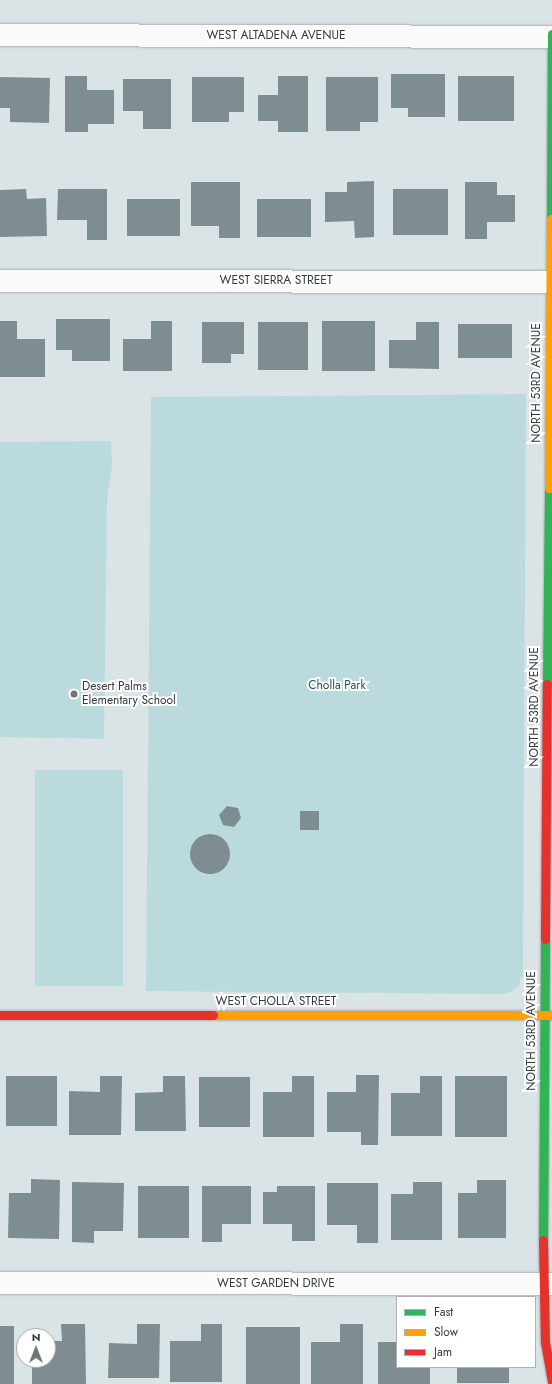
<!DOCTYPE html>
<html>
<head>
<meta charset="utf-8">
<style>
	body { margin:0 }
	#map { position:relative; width:552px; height:1384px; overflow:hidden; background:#dae4e6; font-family:Jost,sans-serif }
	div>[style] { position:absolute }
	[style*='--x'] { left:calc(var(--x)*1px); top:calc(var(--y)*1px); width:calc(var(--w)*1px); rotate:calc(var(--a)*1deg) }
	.green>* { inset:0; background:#bbdade; transform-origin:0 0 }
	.building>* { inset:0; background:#7e8e90; transform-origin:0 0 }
	.round { border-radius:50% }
	.roads { filter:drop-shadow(0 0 1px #a5acad) drop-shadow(0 0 1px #a5acad) }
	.street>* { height:22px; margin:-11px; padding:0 11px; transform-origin:11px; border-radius:11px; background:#f9fbfb }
	.fast>* { height:9px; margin:-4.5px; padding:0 4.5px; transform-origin:4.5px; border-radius:4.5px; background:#30b455 }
	.slow>* { height:9px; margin:-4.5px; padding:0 4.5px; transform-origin:4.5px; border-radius:4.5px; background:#ff9f0a }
	.jam>* { height:9px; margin:-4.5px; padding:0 4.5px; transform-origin:4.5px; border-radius:4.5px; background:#e5322d }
	.dots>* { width:11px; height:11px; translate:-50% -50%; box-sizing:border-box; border:2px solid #fff; border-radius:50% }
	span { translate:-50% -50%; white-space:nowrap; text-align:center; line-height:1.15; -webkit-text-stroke:4px #fff; paint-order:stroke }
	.street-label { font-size:12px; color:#33393a }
	.park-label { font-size:12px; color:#1d4f56 }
	.poi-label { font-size:12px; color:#33393a }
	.left { translate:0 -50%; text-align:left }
	.legend { position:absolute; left:396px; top:1296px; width:140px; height:72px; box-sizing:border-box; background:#fff; border:1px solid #adb0b0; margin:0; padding:5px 7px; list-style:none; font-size:12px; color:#33393a }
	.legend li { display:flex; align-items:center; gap:8px; height:20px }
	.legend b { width:20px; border:1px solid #adb0b0 }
	.north { position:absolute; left:16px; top:1328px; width:40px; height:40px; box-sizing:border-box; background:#fff; border:1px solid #adb0b0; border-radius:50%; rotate:0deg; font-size:11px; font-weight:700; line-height:16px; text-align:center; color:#33393a }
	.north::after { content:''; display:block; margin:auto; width:14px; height:18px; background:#6d7576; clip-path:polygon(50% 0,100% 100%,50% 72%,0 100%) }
</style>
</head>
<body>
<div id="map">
	<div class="green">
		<div style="clip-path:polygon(526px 394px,523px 978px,521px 976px,519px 986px,510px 992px,502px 994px,146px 991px,151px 397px)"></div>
		<div style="clip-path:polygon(111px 441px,112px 465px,107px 500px,104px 739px,0 737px,0 442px)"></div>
		<div style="left:35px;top:770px;width:88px;height:216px"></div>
	</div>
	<div class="building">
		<div style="clip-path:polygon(391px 74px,445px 74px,445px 117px,408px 117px,408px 108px,391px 108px)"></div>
		<div style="clip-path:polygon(65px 76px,87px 76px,87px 90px,114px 90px,114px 124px,88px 124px,88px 132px,65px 132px)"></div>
		<div style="clip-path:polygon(278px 76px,308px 76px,308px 132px,278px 132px,278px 121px,258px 121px,258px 95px,278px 95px)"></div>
		<div style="left:458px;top:76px;width:56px;height:45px"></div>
		<div style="clip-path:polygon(0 77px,50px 78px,49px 123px,10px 122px,10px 108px,0 108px)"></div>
		<div style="clip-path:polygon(192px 77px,244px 77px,244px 112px,229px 112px,229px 122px,192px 122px)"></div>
		<div style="clip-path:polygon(326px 77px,378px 77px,378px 122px,360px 122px,360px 131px,326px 131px)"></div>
		<div style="clip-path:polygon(123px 79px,171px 79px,171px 129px,143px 129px,143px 111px,123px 111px)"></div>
		<div style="clip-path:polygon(374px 181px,374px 237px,355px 238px,354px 221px,325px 222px,325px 192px,347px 192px,347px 182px)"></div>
		<div style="clip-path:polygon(191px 182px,240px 182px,240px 238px,219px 238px,219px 226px,191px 226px)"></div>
		<div style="clip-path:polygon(465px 182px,497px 182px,497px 195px,515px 195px,515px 222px,487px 222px,487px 239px,465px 239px)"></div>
		<div style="clip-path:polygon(26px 189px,27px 199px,46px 198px,47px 236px,0 237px,0 190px)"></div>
		<div style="clip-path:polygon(58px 189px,107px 189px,107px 240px,87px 240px,87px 220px,57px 220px)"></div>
		<div style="left:393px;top:189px;width:55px;height:46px"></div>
		<div style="left:127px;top:199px;width:53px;height:37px"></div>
		<div style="left:257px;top:199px;width:54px;height:38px"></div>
		<div style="clip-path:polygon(56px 319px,110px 319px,110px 361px,72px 361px,72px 350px,56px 350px)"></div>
		<div style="clip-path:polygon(0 321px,17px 321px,17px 339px,45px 339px,45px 377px,0 377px)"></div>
		<div style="clip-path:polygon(151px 321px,172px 321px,172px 371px,123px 371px,123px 339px,151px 339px)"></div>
		<div style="left:322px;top:321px;width:53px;height:50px"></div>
		<div style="clip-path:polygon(202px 322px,244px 322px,244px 354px,231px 354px,231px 363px,202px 363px)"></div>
		<div style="left:258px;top:322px;width:50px;height:48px"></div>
		<div style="clip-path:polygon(416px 322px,439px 322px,439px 369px,389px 368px,389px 340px,416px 340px)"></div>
		<div style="left:458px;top:324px;width:54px;height:34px"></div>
		<div style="clip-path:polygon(227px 806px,238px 808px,241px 818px,234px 827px,223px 825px,219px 815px)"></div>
		<div style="left:300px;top:811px;width:19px;height:19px"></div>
		<div class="round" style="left:190px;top:834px;width:40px;height:40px"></div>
		<div style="clip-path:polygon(356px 1075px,379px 1075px,378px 1145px,361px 1145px,361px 1132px,327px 1132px,327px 1092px,356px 1092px)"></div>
		<div style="left:6px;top:1076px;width:51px;height:50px"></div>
		<div style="clip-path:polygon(100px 1076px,122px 1076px,121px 1135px,69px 1135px,69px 1091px,100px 1092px)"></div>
		<div style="clip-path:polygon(163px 1076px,185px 1076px,186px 1131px,135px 1131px,135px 1093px,163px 1092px)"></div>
		<div style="clip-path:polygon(292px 1076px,314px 1076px,314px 1137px,263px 1137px,263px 1092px,292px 1092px)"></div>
		<div style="clip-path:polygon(420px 1076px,442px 1076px,442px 1136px,391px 1136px,391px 1093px,420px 1093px)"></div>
		<div style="left:455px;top:1076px;width:52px;height:61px"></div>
		<div style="left:199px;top:1077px;width:51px;height:50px"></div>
		<div style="clip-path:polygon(31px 1179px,60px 1180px,59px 1239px,8px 1238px,9px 1193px,31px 1193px)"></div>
		<div style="clip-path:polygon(477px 1180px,506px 1180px,506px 1238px,458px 1238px,458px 1193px,477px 1193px)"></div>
		<div style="clip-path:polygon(72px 1182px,124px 1183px,123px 1231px,94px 1231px,94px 1243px,72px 1242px)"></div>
		<div style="clip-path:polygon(413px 1182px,442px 1182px,442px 1240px,391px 1240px,391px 1194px,413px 1194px)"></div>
		<div style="clip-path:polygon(327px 1183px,378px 1183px,378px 1243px,357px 1243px,357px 1225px,327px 1225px)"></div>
		<div style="left:138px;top:1186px;width:51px;height:52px"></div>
		<div style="clip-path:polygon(202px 1186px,251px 1186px,251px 1224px,222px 1224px,222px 1242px,202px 1242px)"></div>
		<div style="clip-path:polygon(277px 1186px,315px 1186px,315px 1241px,292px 1241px,292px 1224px,263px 1224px,263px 1192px,277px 1192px)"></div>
		<div style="clip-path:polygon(61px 1324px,85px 1324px,86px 1384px,32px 1384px,32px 1360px,48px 1360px,48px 1341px,62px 1341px)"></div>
		<div style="clip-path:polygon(137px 1324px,160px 1324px,159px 1378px,108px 1378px,109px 1343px,137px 1344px)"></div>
		<div style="clip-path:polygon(201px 1324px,222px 1324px,222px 1382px,170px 1382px,170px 1341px,201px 1341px)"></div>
		<div style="clip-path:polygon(340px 1324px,363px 1324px,363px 1384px,311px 1384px,311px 1342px,340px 1342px)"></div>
		<div style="left:0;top:1326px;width:14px;height:58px"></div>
		<div style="left:246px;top:1327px;width:54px;height:57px"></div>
		<div style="clip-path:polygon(378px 1342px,397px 1342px,397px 1367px,430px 1367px,430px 1384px,378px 1384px)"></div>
		<div style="left:457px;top:1367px;width:52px;height:16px"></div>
	</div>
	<div class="roads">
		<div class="street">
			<div style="--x:0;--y:35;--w:552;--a:0.21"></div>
			<div style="--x:0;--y:281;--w:552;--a:0.1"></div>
			<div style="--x:0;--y:1283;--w:552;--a:0.1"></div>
		</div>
		<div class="fast">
			<div style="--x:551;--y:219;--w:185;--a:-89.7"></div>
			<div style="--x:547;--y:684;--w:196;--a:-89.4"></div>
			<div style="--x:543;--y:1240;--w:301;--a:-89.6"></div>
		</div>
		<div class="slow">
			<div style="--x:549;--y:488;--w:269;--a:-89.6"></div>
			<div style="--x:213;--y:1015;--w:339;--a:0"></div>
		</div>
		<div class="jam">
			<div style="--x:545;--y:939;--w:255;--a:-89.6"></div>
			<div style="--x:0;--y:1015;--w:213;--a:0"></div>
			<div style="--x:543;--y:1240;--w:102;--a:88.9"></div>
			<div style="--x:545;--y:1342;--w:40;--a:80"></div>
		</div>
	</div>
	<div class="dots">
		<div style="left:74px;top:694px;background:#6d7576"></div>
	</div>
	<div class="street-label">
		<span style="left:276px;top:36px">WEST ALTADENA AVENUE</span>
		<span style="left:276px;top:281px">WEST SIERRA STREET</span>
		<span style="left:537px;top:383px;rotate:-90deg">NORTH 53RD AVENUE</span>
		<span style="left:535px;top:707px;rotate:-90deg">NORTH 53RD AVENUE</span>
		<span style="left:276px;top:1002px">WEST CHOLLA STREET</span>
		<span style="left:532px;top:1031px;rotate:-90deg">NORTH 53RD AVENUE</span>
		<span style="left:276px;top:1284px">WEST GARDEN DRIVE</span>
	</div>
	<div class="park-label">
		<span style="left:337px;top:686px">Cholla Park</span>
	</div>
	<div class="poi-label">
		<span class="left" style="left:82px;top:694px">Desert Palms<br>Elementary School</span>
	</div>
	<ul class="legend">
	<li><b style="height:5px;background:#30b455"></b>Fast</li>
	<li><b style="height:5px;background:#ff9f0a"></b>Slow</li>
	<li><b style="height:5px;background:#e5322d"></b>Jam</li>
	</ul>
	<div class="north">N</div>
</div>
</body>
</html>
